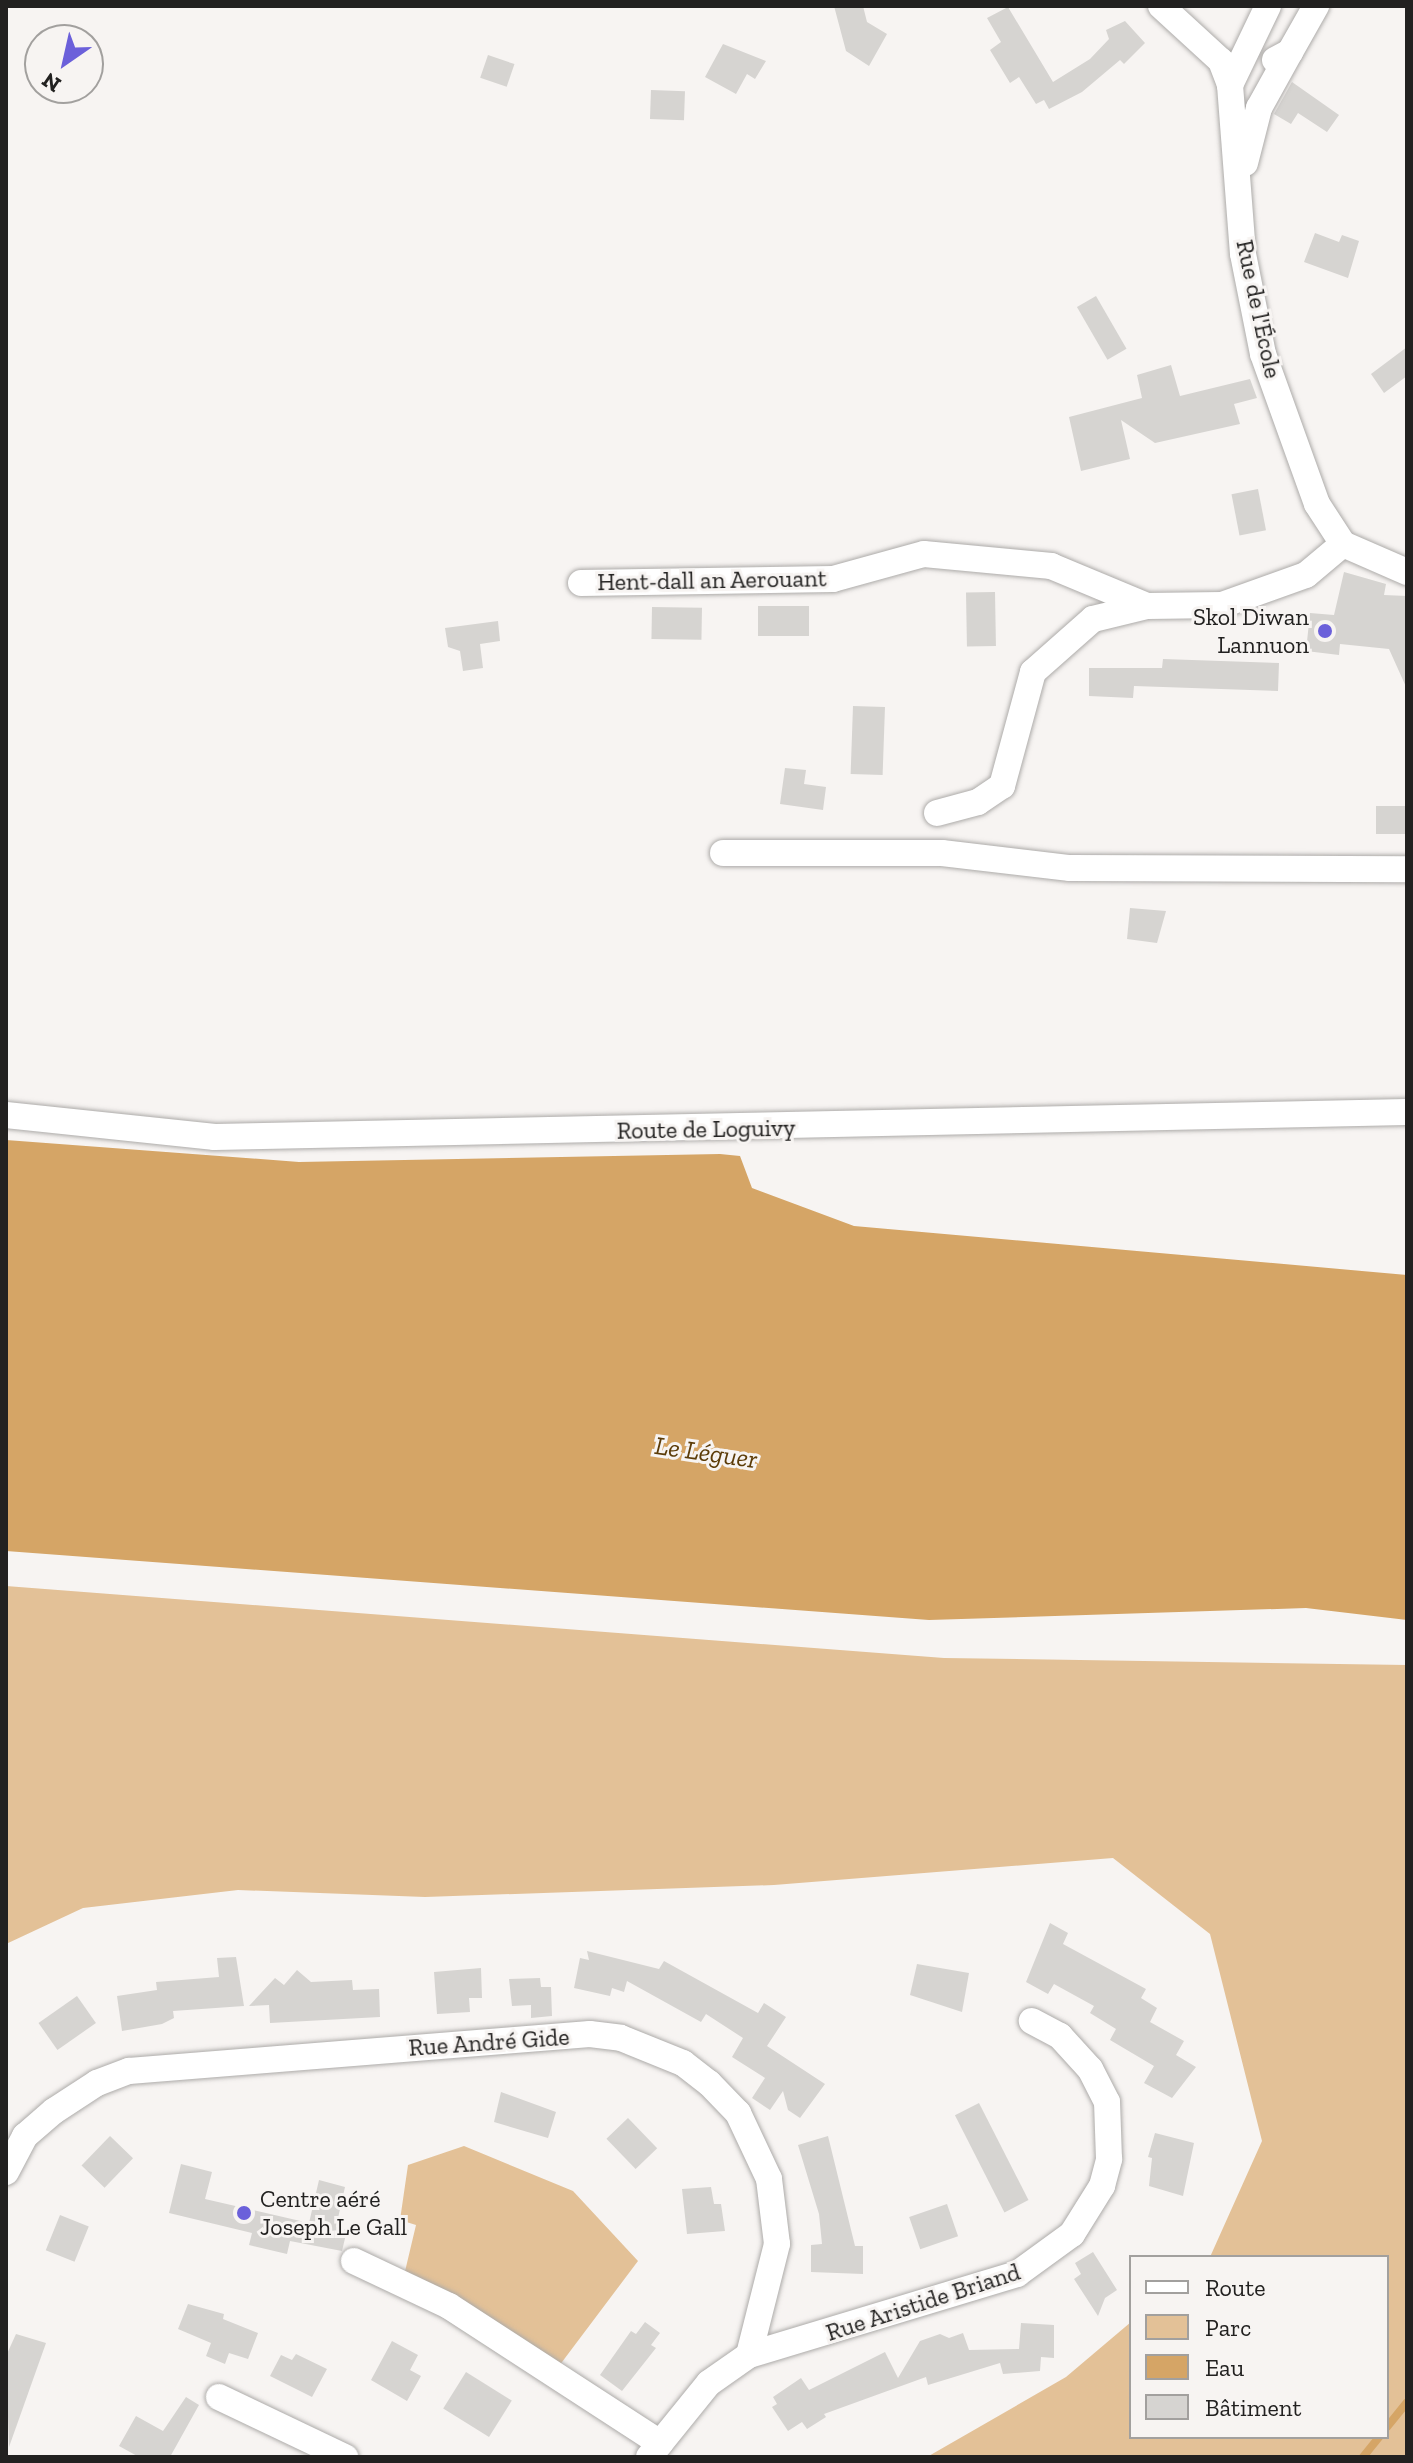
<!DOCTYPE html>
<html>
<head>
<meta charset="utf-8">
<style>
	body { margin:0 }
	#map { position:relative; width:1413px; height:2463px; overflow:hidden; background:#f7f4f2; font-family:"Zilla Slab",serif }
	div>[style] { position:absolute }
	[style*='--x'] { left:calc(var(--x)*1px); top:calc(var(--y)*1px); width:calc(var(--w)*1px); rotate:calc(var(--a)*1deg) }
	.green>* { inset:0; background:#e3c197 }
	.water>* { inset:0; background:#d5a566 }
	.stream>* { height:8px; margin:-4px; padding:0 4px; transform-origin:4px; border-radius:4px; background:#d5a566 }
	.building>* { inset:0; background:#d6d4d1; transform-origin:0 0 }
	.roads { filter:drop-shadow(0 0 2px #adaba9) drop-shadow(0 0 2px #adaba9) }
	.minor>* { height:26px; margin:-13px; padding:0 13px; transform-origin:13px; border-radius:13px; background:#fff }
	.dots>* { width:22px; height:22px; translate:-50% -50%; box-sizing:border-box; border:4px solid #f7f4f2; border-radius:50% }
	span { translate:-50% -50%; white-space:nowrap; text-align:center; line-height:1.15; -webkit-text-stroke:6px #f7f4f2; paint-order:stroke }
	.street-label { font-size:24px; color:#222120 }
	.poi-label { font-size:24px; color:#222120 }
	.right { translate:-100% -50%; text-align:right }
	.left { translate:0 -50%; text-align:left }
	.water-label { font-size:26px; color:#5c3c08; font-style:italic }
	.frame { position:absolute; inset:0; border:8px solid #222120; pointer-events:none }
	.legend { position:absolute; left:1129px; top:2255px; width:260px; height:184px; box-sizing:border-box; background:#f7f4f2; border:2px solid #a2a09e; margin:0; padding:10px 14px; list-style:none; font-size:24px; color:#222120 }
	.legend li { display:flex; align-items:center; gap:16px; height:40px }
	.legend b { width:40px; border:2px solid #a2a09e }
	.north { position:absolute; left:24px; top:24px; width:80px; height:80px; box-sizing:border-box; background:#f7f4f2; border:2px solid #a2a09e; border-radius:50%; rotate:214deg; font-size:22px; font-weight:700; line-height:32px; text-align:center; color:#222120 }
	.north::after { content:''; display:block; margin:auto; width:28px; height:36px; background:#6b60da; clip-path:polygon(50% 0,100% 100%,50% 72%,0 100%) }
</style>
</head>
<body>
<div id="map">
	<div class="green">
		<div style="clip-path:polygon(6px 1586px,944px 1658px,1407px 1665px,1407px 2457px,927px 2457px,1066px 2377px,1131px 2322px,1131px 2437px,1387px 2437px,1387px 2257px,1210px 2257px,1262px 2141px,1210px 1934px,1113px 1858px,774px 1885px,425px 1897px,238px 1890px,83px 1908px,6px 1944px)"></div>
		<div style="clip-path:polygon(464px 2146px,573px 2191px,638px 2261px,553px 2374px,402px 2284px,416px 2225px,400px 2220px,408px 2165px)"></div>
	</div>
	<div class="water">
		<div style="clip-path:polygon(6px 1140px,299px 1162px,720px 1154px,740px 1156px,752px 1188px,854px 1226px,1407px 1275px,1407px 1620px,1306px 1608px,929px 1620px,6px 1551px)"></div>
	</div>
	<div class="stream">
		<div style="--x:1387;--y:2427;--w:32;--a:-51"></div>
		<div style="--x:1363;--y:2457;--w:26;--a:-51"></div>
	</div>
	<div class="building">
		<div style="clip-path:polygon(834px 6px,863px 6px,867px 22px,887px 34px,869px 66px,846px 51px)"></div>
		<div style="clip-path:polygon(1008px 7px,1053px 82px,1090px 59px,1109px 39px,1106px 30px,1125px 21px,1145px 43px,1124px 64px,1120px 60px,1082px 92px,1049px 109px,1044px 100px,1036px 104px,1019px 77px,1010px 83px,990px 50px,1001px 42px,987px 18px)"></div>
		<div style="clip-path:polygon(723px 44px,766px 61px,755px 79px,747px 74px,736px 94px,705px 77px)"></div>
		<div style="left:488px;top:55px;width:28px;height:24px;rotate:19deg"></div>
		<div style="clip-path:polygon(1292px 82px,1339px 115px,1327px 132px,1298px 113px,1291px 124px,1274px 114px)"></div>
		<div style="left:651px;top:90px;width:34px;height:29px;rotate:2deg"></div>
		<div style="clip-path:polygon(1315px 233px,1339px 242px,1342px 235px,1359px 241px,1348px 278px,1304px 262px)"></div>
		<div style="left:1096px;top:296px;width:61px;height:22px;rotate:60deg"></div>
		<div style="clip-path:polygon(1407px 347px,1407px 376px,1384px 393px,1371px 374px)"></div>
		<div style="clip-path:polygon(1171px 365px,1180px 396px,1250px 379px,1257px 398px,1234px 404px,1240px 424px,1155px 443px,1121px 420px,1130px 459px,1081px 471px,1069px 417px,1142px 398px,1137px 375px)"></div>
		<div style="left:1258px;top:489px;width:42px;height:27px;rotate:79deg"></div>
		<div style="clip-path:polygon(1344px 572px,1386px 584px,1384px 595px,1407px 596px,1407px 689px,1389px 649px,1340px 644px,1339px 655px,1306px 651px,1310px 613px,1334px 615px)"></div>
		<div style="left:995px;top:592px;width:54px;height:29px;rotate:89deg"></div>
		<div style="left:758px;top:606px;width:51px;height:30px"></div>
		<div style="left:652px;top:607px;width:50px;height:32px;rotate:1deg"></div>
		<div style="clip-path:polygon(498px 621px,500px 641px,480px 644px,483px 668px,463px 671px,460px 651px,448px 647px,445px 628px)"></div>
		<div style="clip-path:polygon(1163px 659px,1279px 663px,1278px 691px,1134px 686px,1133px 698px,1089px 696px,1089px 668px,1162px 668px)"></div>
		<div style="left:853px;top:706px;width:32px;height:68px;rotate:2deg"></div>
		<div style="clip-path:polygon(785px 768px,806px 770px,804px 784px,826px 787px,823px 810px,780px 804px)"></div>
		<div style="left:1376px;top:806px;width:31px;height:28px"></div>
		<div style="clip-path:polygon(1130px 908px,1166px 911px,1157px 943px,1127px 939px)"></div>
		<div style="clip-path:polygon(1050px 1923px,1068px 1933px,1063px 1944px,1146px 1989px,1141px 1998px,1157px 2008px,1150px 2022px,1184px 2041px,1176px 2055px,1196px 2067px,1172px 2098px,1144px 2083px,1154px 2066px,1110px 2040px,1116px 2029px,1090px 2013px,1094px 2006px,1054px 1984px,1048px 1994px,1026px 1982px)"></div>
		<div style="clip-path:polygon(587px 1951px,659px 1969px,664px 1961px,758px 2013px,764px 2003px,786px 2017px,767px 2046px,825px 2084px,800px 2118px,788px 2110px,783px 2091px,770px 2110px,752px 2098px,765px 2078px,732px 2057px,743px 2038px,706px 2014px,701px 2022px,627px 1981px,624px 1992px,612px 1988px,610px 1996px,574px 1988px,580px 1958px,589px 1960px)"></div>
		<div style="clip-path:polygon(236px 1957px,244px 2006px,173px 2011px,174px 2018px,162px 2024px,122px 2031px,117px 1996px,157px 1990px,156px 1982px,219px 1977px,217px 1958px)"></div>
		<div style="clip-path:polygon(917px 1964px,969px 1973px,962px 2012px,910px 1995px)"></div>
		<div style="clip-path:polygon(481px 1968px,482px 1998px,469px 1998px,470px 2012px,437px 2014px,434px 1972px)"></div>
		<div style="clip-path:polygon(297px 1970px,311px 1982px,352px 1980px,353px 1990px,379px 1989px,380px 2017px,270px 2023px,269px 2005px,249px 2006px,275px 1978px,284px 1985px)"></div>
		<div style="clip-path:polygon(540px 1978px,541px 1987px,551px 1987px,552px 2016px,531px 2018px,531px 2005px,512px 2006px,509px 1979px)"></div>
		<div style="left:77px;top:1996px;width:33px;height:47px;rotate:55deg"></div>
		<div style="clip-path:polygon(501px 2092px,556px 2112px,548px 2138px,494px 2122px)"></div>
		<div style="left:979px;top:2103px;width:109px;height:27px;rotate:63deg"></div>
		<div style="left:628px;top:2118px;width:42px;height:30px;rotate:46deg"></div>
		<div style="clip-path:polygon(1155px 2133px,1194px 2143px,1183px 2196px,1149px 2186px,1152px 2158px,1148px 2157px)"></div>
		<div style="left:110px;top:2136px;width:32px;height:41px;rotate:44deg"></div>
		<div style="clip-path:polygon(828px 2136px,855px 2246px,863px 2246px,863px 2274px,811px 2272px,811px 2245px,822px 2244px,819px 2214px,798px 2145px)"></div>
		<div style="clip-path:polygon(181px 2164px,212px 2172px,205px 2199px,309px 2223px,319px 2180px,345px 2187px,336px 2227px,347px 2230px,342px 2251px,290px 2241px,287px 2254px,249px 2245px,252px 2233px,169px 2213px)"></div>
		<div style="clip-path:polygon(711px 2187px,714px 2204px,721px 2204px,725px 2231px,687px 2234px,682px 2189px)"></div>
		<div style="left:947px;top:2204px;width:34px;height:40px;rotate:71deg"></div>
		<div style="left:60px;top:2215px;width:31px;height:38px;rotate:22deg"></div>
		<div style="clip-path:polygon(1093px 2252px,1117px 2290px,1105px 2298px,1098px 2316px,1074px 2279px,1081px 2274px,1075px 2263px)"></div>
		<div style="clip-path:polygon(188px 2304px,224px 2314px,223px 2319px,258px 2333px,248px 2359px,229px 2353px,225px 2364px,206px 2356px,211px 2343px,178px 2329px)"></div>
		<div style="clip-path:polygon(645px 2322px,660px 2333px,651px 2345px,656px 2348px,622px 2391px,600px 2375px,631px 2331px,636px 2334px)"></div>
		<div style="clip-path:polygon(1021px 2323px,1054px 2325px,1054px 2358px,1041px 2357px,1040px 2371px,1003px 2374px,1000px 2363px,928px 2385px,926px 2377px,824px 2414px,826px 2417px,807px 2429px,802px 2422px,788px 2431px,772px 2407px,777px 2404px,773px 2397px,801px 2378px,809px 2390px,885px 2352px,898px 2378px,920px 2341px,940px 2334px,949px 2338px,963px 2333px,969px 2350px,1019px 2349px)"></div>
		<div style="clip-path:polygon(16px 2334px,46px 2343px,9px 2447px,6px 2356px)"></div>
		<div style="clip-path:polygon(392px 2341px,418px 2355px,410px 2370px,421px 2376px,407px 2401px,371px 2380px)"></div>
		<div style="clip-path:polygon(296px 2354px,327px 2369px,312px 2397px,270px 2376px,281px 2355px,292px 2360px)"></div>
		<div style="left:466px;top:2372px;width:54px;height:43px;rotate:32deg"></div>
		<div style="clip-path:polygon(186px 2397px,199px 2405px,170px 2457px,139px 2457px,119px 2446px,136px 2416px,163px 2431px)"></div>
	</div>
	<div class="roads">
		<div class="minor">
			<div style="--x:1161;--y:6;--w:81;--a:42.5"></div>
			<div style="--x:1221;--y:61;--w:26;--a:69"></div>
			<div style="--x:1268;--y:6;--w:88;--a:115.7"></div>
			<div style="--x:1230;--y:85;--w:169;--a:85.6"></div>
			<div style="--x:1243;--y:254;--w:102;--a:78.7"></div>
			<div style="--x:1263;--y:354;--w:159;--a:70.2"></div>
			<div style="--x:1317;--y:504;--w:48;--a:57"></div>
			<div style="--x:1343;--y:544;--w:70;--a:23.6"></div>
			<div style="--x:1275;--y:60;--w:17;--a:-28"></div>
			<div style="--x:1290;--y:52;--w:53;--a:-60.5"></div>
			<div style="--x:1245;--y:163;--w:57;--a:-75.7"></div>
			<div style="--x:1259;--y:108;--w:64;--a:-61"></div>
			<div style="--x:581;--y:583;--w:252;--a:-0.9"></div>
			<div style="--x:833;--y:579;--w:94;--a:-15.4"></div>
			<div style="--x:924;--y:554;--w:128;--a:5.4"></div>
			<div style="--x:1051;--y:566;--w:104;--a:22.6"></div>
			<div style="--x:1147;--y:606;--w:75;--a:-0.8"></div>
			<div style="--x:1222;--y:605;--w:89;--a:-19.7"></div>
			<div style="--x:1306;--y:575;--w:48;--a:-40"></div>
			<div style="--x:937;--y:813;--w:42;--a:-15"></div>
			<div style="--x:978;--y:802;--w:29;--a:-34"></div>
			<div style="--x:1002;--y:786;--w:118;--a:-74.8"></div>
			<div style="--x:1033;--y:672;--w:80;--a:-41.5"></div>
			<div style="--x:1093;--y:619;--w:56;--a:-13.5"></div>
			<div style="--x:723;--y:853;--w:219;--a:0"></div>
			<div style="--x:942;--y:853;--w:129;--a:6.7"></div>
			<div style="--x:1070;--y:868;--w:337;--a:0.2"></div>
			<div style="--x:6;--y:1115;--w:210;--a:6"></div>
			<div style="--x:215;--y:1137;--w:1192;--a:-1.2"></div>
			<div style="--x:6;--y:2172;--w:41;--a:-62.2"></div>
			<div style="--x:25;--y:2136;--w:38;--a:-41"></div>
			<div style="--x:54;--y:2111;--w:51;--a:-33.1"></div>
			<div style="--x:97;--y:2083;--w:34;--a:-21"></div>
			<div style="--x:129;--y:2071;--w:462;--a:-4.6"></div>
			<div style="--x:590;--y:2034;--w:31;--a:7"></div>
			<div style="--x:621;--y:2038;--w:67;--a:22"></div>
			<div style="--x:683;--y:2063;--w:33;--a:38"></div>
			<div style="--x:709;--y:2083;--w:42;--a:46"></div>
			<div style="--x:738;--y:2113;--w:73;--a:64.8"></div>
			<div style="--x:769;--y:2179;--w:65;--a:83"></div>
			<div style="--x:777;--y:2244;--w:114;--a:104.2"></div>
			<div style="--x:354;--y:2261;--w:105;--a:25.3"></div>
			<div style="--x:449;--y:2306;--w:252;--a:33"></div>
			<div style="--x:219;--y:2397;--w:140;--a:25.5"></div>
			<div style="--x:649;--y:2457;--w:95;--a:-51"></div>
			<div style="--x:709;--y:2383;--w:49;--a:-35"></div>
			<div style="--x:749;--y:2355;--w:280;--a:-16.8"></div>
			<div style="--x:1017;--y:2274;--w:68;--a:-36"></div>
			<div style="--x:1072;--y:2234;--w:57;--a:-58"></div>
			<div style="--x:1102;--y:2186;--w:28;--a:-75"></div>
			<div style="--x:1109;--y:2159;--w:57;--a:-92"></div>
			<div style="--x:1107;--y:2102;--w:37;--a:-117"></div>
			<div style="--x:1090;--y:2069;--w:45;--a:-132.3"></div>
			<div style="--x:1060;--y:2036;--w:32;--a:-152"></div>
		</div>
	</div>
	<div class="dots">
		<div style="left:1325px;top:631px;background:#6b60da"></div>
		<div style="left:244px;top:2213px;background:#6b60da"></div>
	</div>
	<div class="street-label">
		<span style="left:1259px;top:309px;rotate:78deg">Rue de l'École</span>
		<span style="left:712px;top:580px;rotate:-1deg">Hent-dall an Aerouant</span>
		<span style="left:706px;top:1129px;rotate:-1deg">Route de Loguivy</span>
		<span style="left:489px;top:2042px;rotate:-4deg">Rue André Gide</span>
		<span style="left:923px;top:2302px;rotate:-18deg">Rue Aristide Briand</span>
	</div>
	<div class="poi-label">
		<span class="right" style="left:1309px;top:631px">Skol Diwan<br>Lannuon</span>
		<span class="left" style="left:260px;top:2213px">Centre aéré<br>Joseph Le Gall</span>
	</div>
	<div class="water-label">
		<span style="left:706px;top:1453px;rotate:8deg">Le Léguer</span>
	</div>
	<div class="frame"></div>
	<ul class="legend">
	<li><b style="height:10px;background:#fff"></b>Route</li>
	<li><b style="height:22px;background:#e3c197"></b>Parc</li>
	<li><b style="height:22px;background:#d5a566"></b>Eau</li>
	<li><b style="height:22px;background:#d6d4d1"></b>Bâtiment</li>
	</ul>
	<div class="north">N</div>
</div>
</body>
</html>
